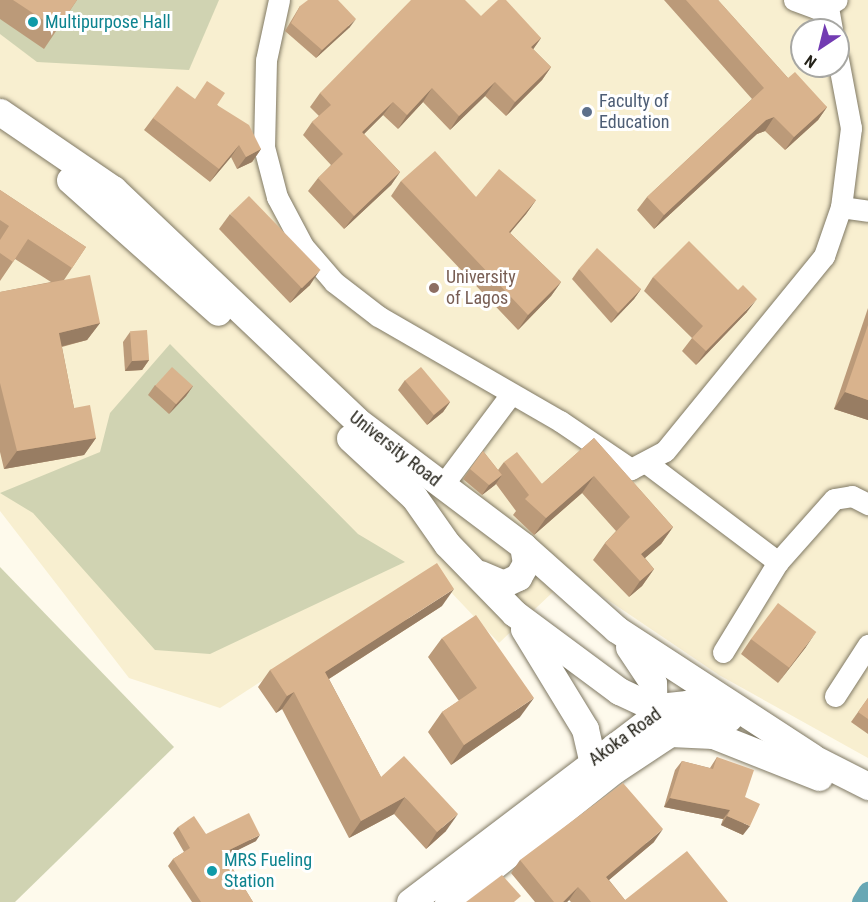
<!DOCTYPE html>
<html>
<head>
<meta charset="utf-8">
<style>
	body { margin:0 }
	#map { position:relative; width:868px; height:902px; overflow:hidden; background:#fefaec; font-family:"Roboto Condensed",sans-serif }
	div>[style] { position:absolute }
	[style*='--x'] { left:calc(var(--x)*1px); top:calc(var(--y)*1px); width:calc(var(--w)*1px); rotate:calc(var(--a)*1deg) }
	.built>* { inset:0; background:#f8efd0 }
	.green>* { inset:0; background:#d0d3b2 }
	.canal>* { height:21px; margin:-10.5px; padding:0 10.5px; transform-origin:10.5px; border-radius:10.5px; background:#68a7b4 }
	.roads { filter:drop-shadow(0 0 2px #807964) drop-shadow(0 0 2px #807964) }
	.minor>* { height:21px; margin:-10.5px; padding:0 10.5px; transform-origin:10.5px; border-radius:10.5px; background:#fff }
	.major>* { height:27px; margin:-13.5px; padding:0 13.5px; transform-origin:13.5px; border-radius:13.5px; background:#fff }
	.wall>* { inset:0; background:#bb9a79 }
	.shaded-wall>* { inset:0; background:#987d63 }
	.building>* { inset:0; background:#d9b38d; transform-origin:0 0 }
	.dots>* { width:16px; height:16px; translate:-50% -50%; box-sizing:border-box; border:3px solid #fff; border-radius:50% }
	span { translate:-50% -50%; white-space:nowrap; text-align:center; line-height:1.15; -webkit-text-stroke:6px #fff; paint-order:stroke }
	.culture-label { font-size:18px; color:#0d838f }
	.left { translate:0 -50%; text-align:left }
	.service-label { font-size:18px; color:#4e5e75 }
	.education-label { font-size:18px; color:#785e54 }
	.street-label { font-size:18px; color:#242219 }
	.north { position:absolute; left:790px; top:18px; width:60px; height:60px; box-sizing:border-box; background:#fff; border:2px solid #a7a7a3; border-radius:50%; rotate:215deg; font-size:16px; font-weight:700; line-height:24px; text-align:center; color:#242219 }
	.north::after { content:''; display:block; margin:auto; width:21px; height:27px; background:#723bb2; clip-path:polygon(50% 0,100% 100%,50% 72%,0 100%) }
</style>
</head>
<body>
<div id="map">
	<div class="built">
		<div style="clip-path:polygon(evenodd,0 0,868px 0,868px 758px,719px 675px,571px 575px,499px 643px,431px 571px,220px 708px,129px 678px,0 511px,0 0,802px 30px,838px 30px,838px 66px,802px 66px,802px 30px)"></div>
	</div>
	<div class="green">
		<div style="clip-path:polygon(0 0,219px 0,189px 70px,37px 62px,0 34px)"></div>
		<div style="clip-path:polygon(170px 344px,358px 534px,405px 562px,210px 654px,155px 650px,33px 513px,0 493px,100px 452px,110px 413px)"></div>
		<div style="clip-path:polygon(0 567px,174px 747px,15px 902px,0 902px)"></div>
	</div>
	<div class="canal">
		<div style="--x:862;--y:902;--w:12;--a:-59"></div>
	</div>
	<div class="roads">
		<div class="minor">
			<div style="--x:279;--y:0;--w:61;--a:102.2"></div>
			<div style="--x:266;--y:60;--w:87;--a:91.3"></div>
			<div style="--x:264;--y:147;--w:52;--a:75.4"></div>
			<div style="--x:277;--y:197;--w:55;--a:62"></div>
			<div style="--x:303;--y:246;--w:48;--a:49.3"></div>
			<div style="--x:334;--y:282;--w:56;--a:37.7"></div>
			<div style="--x:378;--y:316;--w:210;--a:30"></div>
			<div style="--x:560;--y:421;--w:86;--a:34.1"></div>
			<div style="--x:631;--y:469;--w:38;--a:-28"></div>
			<div style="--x:665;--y:451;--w:252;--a:-50.8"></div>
			<div style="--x:824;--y:256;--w:52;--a:-70.9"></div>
			<div style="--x:841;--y:207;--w:80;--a:-82.8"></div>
			<div style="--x:851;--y:128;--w:70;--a:-100.7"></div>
			<div style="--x:794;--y:0;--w:23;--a:20"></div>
			<div style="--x:816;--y:8;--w:22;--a:-21"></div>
			<div style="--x:828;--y:7;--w:23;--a:80"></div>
			<div style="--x:841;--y:207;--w:27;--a:8"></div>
			<div style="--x:648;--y:464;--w:163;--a:37"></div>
			<div style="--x:442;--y:486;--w:115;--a:-53.1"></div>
			<div style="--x:723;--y:652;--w:105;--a:-58.6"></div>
			<div style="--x:778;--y:562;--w:84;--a:-48.4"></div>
			<div style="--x:834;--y:499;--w:18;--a:-9"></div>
			<div style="--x:852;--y:496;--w:18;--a:27"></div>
			<div style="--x:835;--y:696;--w:61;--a:-57.1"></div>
		</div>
		<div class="major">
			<div style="--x:0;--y:112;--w:137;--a:34.3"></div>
			<div style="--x:113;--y:189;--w:335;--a:43.5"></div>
			<div style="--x:356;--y:420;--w:209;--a:37"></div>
			<div style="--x:523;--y:546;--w:125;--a:41.7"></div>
			<div style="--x:616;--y:629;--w:234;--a:33.1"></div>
			<div style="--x:70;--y:180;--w:198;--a:41.7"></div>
			<div style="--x:350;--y:438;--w:87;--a:42.7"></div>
			<div style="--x:414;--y:497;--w:57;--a:54.9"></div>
			<div style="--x:447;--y:544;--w:96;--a:45.8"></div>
			<div style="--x:514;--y:613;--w:131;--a:36.6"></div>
			<div style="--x:619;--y:691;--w:104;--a:25.1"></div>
			<div style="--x:480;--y:574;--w:25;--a:23"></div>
			<div style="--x:503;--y:584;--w:17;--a:-25"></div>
			<div style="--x:518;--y:577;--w:16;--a:-60"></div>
			<div style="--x:526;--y:563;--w:17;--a:-100"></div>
			<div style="--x:524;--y:629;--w:117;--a:58.6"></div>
			<div style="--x:585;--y:729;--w:31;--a:77"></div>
			<div style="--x:629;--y:647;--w:43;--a:56.3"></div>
			<div style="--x:653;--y:683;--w:40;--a:88.6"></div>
			<div style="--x:797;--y:750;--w:80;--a:26.9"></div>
			<div style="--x:410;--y:902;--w:324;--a:-37.2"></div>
			<div style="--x:668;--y:706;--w:19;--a:-6"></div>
			<div style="--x:687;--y:704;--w:44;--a:18.4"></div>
			<div style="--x:448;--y:902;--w:212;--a:-38.5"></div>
			<div style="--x:614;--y:770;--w:67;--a:-33.5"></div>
			<div style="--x:670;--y:733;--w:43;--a:2.7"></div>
			<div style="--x:713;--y:735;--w:114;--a:21.6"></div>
		</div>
	</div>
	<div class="wall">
		<div style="clip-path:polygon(0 0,77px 0,44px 49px,0 19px)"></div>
		<div style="clip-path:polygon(664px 0,718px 0,788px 78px,827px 107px,818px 120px,785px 150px,765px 131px,757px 134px,654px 229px,637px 210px,647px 197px,752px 99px)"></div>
		<div style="clip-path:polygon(300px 6px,350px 27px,316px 58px,285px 31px)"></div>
		<div style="clip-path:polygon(481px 16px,541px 38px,533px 49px,551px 67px,542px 80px,506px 116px,485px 96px,450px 130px,423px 102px,398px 129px,383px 115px,364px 134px,400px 172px,391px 185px,344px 229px,308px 191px,318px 178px,331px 165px,303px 135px,312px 122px,319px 116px,310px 107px,320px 93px)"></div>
		<div style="clip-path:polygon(195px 99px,217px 105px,261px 149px,252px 162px,237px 169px,231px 157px,210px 182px,144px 130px,153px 118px)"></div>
		<div style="clip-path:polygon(401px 181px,476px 197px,536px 200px,526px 214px,510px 233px,561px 282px,551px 296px,518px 330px,391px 196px)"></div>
		<div style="clip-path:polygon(0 190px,86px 247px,64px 280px,100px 323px,87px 340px,62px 347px,74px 408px,96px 438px,84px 455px,4px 469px,0 452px,0 292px,51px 282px,15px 259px,0 281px)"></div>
		<div style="clip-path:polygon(230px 214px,310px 285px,290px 303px,219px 229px)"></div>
		<div style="clip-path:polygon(579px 269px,641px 289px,634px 299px,611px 323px,572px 279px)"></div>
		<div style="clip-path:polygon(653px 277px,747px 312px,696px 365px,682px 351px,692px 338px,644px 291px)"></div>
		<div style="clip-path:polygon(868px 308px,868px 420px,834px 409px)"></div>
		<div style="clip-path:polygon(130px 332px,149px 360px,142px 370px,125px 371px,123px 342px)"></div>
		<div style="clip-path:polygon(405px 380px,450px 402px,443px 412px,427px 425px,398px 390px)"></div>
		<div style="clip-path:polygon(155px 385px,193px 386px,186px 396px,169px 414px,148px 395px)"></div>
		<div style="clip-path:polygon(594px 438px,673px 527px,661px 544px,645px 558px,654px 569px,642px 586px,629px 597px,593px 560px,605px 543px,616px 531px,582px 493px,534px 535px,513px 515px,516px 511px,496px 484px,482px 495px,463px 479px,483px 451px,498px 470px,504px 462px,542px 484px)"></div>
		<div style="clip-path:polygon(442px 606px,329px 679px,381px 777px,446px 831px,426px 849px,394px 814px,349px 838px,282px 709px,276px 713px,258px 687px,270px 670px)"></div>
		<div style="clip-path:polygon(442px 638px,520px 717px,451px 765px,428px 732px,442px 712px,459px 701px,428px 657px)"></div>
		<div style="clip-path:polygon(751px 639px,806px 647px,778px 683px,741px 654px)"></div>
		<div style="clip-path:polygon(868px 698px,868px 734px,851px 722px)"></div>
		<div style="clip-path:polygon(717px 757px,745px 797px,743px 835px,721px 825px,723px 819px,664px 807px,675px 770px,682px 761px,710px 768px)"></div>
		<div style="clip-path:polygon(178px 827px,206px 834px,256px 841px,225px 856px,253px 902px,192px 902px,168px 866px,173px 859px,184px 852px,173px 833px)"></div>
		<div style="clip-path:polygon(654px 842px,609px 880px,625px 900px,728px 902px,571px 902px,569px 900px,567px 902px,535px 902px,511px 873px,520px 860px)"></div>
	</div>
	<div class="shaded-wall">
		<div style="clip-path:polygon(356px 19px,350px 27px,316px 58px,322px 50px)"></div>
		<div style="clip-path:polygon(541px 38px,532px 51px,531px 47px)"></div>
		<div style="clip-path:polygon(551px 67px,542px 80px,506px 116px,515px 102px)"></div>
		<div style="clip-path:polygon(495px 82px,485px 96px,450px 130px,459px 116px)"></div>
		<div style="clip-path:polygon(432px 88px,423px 102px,398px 129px,407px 115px)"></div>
		<div style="clip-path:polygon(393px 102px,383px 115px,353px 145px,362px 132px)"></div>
		<div style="clip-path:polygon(827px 107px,818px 120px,785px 150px,794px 137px)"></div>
		<div style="clip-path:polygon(774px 117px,765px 131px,757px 134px,654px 229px,664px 215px,766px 120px)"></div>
		<div style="clip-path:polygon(239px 145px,231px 157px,210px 182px,219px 169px)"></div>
		<div style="clip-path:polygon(261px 149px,252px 162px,237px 169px,246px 157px)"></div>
		<div style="clip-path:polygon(400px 172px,391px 185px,344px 229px,354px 216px)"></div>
		<div style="clip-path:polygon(536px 200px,526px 214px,499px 246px,509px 232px)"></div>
		<div style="clip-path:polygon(320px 270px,310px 285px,290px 303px,301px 288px)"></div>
		<div style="clip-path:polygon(561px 282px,551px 296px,518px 330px,528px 315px)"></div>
		<div style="clip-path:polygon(641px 289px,634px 299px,611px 323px,618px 313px)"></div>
		<div style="clip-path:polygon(757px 299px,747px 312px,696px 365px,706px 351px)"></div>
		<div style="clip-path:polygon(100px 323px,87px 340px,47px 350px,59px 333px)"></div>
		<div style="clip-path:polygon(149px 360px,142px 370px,125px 371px,132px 361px)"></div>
		<div style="clip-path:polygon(193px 386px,186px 396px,169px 414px,176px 404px)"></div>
		<div style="clip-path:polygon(845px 392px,868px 400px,868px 420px,834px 409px)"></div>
		<div style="clip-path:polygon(450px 402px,443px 412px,427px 425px,434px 415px)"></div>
		<div style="clip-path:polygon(96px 438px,84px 455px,4px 469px,17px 451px)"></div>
		<div style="clip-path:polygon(502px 475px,495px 485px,482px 495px,489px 485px)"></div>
		<div style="clip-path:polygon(594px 476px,582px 493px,534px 535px,546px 518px)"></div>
		<div style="clip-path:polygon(673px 527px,661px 544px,630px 571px,641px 554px)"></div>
		<div style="clip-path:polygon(654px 569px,642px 586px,629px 597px,640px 581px)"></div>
		<div style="clip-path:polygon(454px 589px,442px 606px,313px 689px,325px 672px)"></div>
		<div style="clip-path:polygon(816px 632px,806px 647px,778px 683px,789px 668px)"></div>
		<div style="clip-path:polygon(294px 692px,282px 709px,276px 713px,287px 696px)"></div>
		<div style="clip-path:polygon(534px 698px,520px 717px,451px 765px,464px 745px)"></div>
		<div style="clip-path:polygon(405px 797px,394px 814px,349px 838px,361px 821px)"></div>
		<div style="clip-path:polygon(670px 798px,730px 810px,723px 819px,664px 807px)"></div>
		<div style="clip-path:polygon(458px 814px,446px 831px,426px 849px,437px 832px)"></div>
		<div style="clip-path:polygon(727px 816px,750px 826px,743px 835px,721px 825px)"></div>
		<div style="clip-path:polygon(663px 829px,654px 842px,597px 890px,606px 877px)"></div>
		<div style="clip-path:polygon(260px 835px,256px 841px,218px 860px,223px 853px)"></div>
		<div style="clip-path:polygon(578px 887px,569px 900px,567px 902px,563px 902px)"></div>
	</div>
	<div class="building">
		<div style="clip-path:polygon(13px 0,77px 0,57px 29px)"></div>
		<div style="clip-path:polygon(308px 0,338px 0,356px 19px,322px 50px,291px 23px,300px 6px)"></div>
		<div style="clip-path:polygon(411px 0,465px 0,481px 16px,498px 0,506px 0,541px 38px,531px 47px,551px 67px,515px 102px,495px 82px,459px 116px,432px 88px,407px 115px,393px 102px,362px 132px,400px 172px,354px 216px,318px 178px,343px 154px,312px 122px,331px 105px,320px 93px)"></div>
		<div style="clip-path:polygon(686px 0,718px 0,788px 78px,795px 72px,827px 107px,794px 137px,774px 117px,766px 120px,664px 215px,647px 197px,764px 88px)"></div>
		<div style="clip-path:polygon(207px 81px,225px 93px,217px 105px,249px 125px,261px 149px,246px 157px,239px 145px,219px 169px,153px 118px,177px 86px,195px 99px)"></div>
		<div style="clip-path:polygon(435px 151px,476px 197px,499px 169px,536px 200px,509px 232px,561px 282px,528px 315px,401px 181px)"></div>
		<div style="clip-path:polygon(0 190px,86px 247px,72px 268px,28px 239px,13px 262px,0 253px,0 240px,9px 226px,0 220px)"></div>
		<div style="left:249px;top:196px;width:103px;height:26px;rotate:46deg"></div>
		<div style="clip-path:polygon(689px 241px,738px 290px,743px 285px,757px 299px,706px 351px,692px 338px,703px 326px,653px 277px)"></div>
		<div style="clip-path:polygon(597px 248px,641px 289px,618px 313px,579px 269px)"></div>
		<div style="clip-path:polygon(90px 275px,100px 323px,59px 333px,74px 408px,90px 405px,96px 438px,17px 451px,0 383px,0 292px)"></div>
		<div style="clip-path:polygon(868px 325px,868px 400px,845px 392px)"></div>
		<div style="left:147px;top:330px;width:30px;height:17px;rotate:86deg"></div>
		<div style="left:172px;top:367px;width:28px;height:25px;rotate:42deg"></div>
		<div style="left:421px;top:367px;width:45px;height:21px;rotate:50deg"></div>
		<div style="clip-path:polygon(594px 438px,673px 527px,641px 554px,654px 569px,640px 581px,605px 543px,630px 517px,594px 476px,546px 518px,525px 499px,529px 495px,504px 462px,517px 452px,542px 484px)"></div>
		<div style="clip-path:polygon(483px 451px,502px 475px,489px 485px,470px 469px)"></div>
		<div style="clip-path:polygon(437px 563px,454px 589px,325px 672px,381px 777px,404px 756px,458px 814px,437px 832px,405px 797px,361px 821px,294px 692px,287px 696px,270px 670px)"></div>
		<div style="left:778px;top:603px;width:48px;height:45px;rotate:37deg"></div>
		<div style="clip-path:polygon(476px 615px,534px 698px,464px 745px,442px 712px,477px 688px,442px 638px)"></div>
		<div style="clip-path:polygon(868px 698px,868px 719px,858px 712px)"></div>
		<div style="clip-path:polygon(717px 757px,754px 770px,745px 797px,760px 804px,750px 826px,727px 816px,730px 810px,670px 798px,682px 761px,713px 769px)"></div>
		<div style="clip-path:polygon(623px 783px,663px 829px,606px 877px,625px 900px,687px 851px,728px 902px,591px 902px,584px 893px,578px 887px,563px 902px,554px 902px,520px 860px)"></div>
		<div style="clip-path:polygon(249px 813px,260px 835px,223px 853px,253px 902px,201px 902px,173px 859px,190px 848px,178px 827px,194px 816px,206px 834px)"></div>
		<div style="clip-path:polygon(502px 875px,521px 896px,514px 902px,466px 902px)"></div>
	</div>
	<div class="dots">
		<div style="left:33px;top:22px;background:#0f9aa8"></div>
		<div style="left:587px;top:112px;background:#5c6f8a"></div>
		<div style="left:434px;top:288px;background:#8d6e63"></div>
		<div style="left:212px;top:871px;background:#0f9aa8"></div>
	</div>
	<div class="culture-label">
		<span class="left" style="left:45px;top:22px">Multipurpose Hall</span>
		<span class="left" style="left:224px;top:871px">MRS Fueling<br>Station</span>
	</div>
	<div class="service-label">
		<span class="left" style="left:599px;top:112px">Faculty of<br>Education</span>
	</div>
	<div class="education-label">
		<span class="left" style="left:446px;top:288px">University<br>of Lagos</span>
	</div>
	<div class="street-label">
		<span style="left:395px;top:449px;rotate:38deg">University Road</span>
		<span style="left:625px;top:737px;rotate:-36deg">Akoka Road</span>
	</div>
	<div class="north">N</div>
</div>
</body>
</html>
